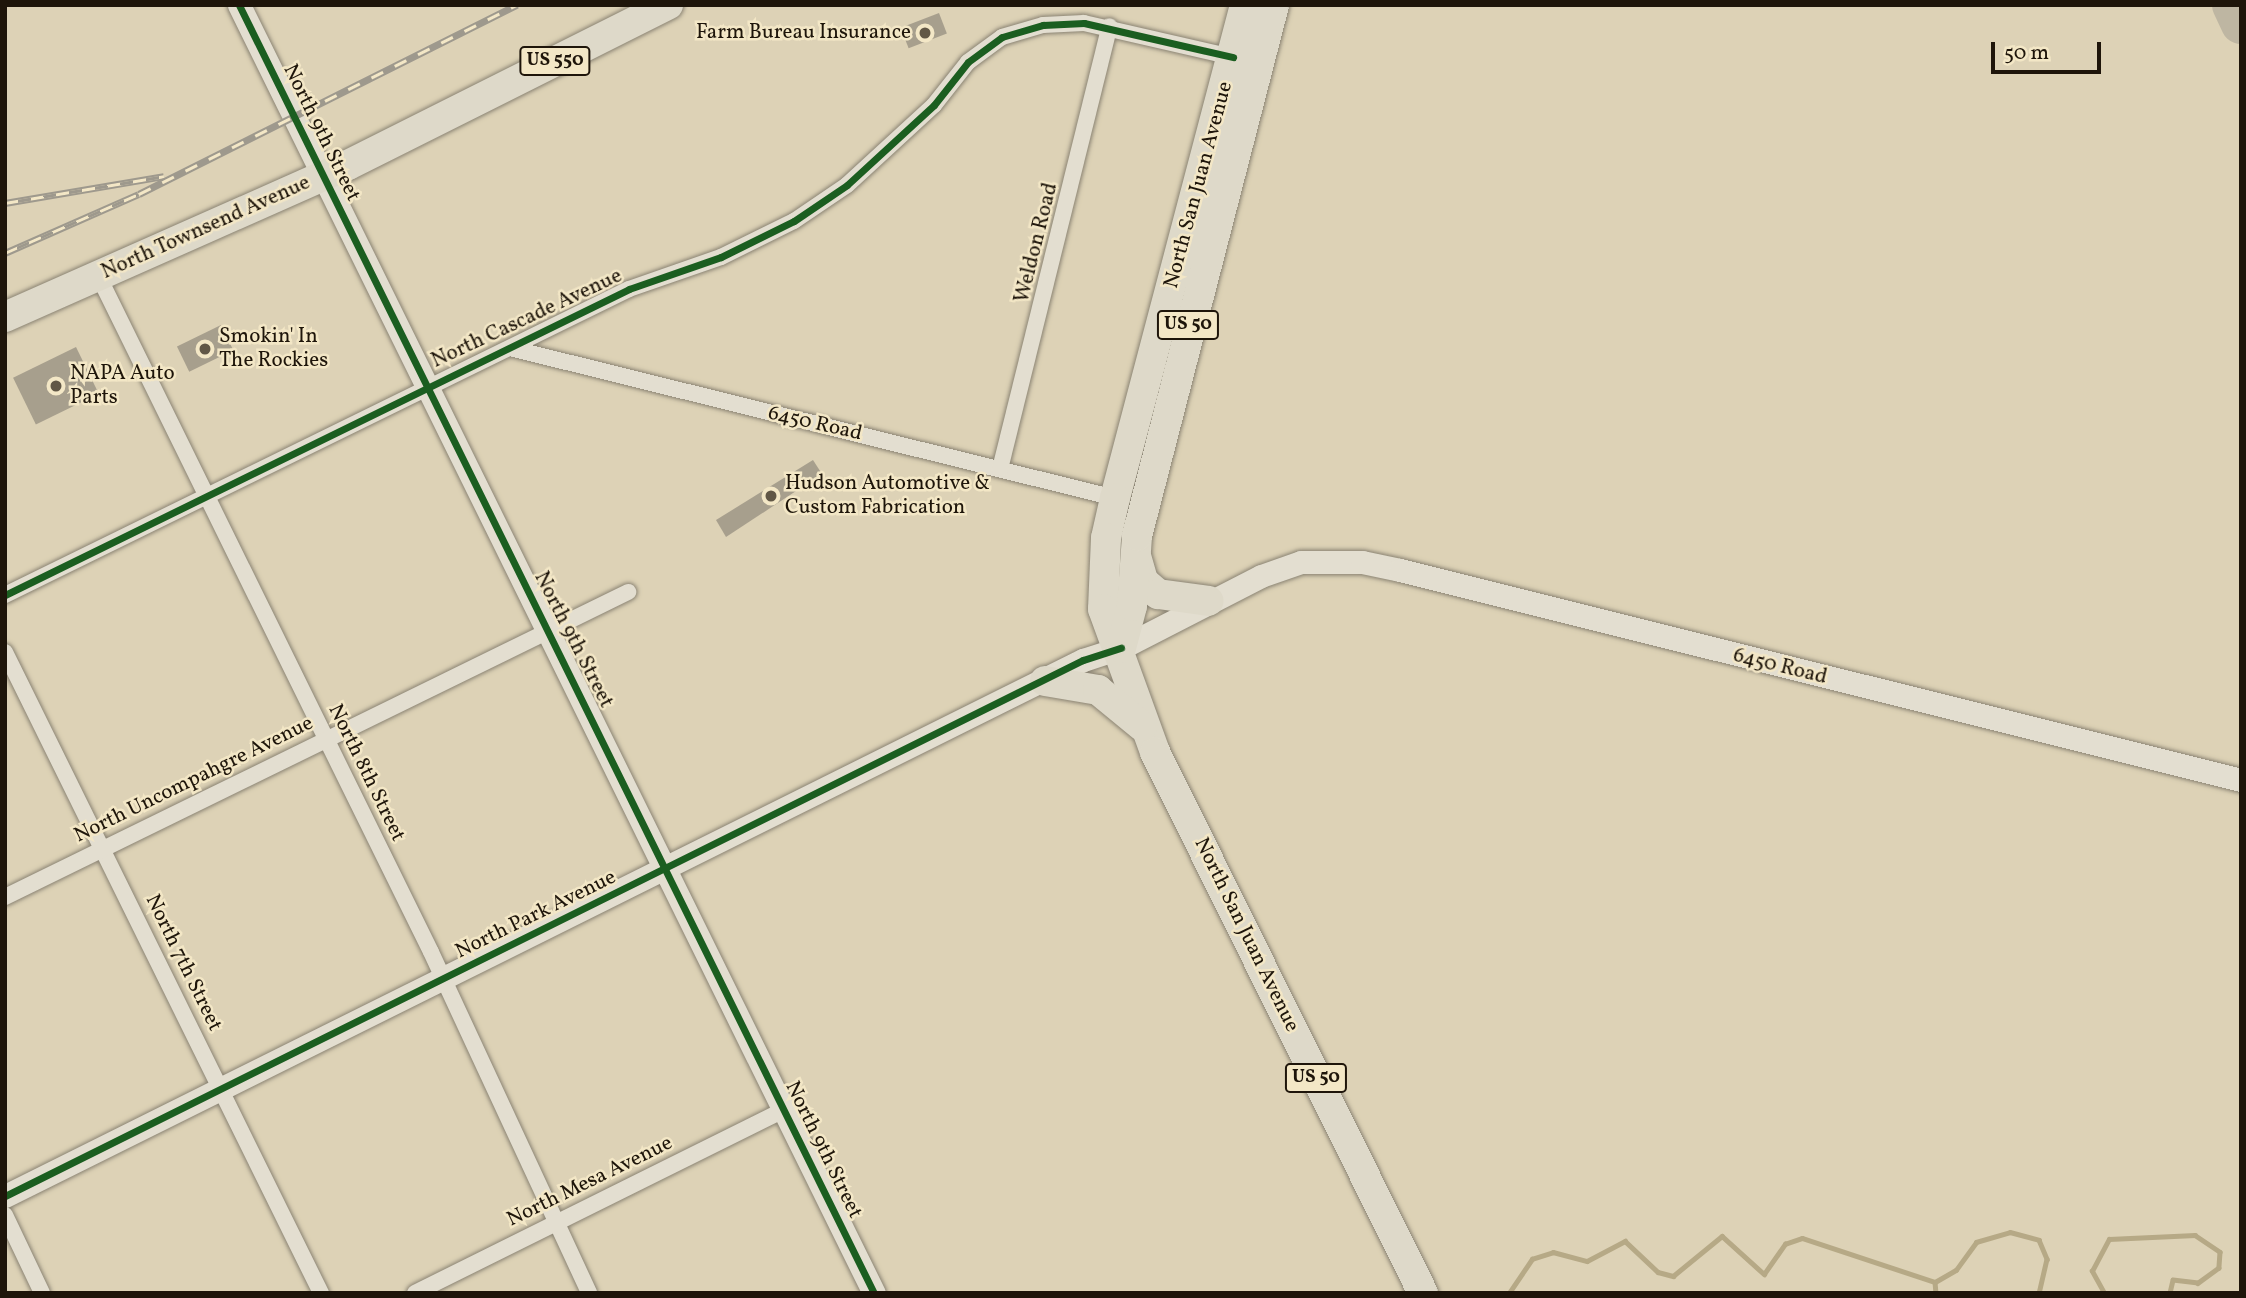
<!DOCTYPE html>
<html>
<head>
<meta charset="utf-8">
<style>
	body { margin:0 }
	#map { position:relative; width:2246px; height:1298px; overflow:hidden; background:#ddd2b6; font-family:Vollkorn,serif }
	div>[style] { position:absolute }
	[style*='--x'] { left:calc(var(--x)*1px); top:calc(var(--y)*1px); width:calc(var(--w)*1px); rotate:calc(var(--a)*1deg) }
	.stream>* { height:4.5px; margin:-2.25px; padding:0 2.25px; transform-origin:2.25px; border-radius:2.25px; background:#b6a986 }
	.taxiway>* { height:40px; margin:-20px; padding:0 20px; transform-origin:20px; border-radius:20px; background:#beb6a2 }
	.building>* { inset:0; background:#a79f8d; transform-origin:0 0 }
	.roads { filter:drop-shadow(0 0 2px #8a8373) drop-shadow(0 0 2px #8a8373) }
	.street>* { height:16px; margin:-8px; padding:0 8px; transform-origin:8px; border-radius:8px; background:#e3ded0 }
	.secondary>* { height:23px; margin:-11.5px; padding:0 11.5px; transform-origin:11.5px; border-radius:11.5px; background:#e3ded0 }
	.highway>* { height:30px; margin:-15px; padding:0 15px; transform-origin:15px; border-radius:15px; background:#ded9c9 }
	.rail>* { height:7px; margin-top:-3.5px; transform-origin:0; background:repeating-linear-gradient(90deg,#f3e7c6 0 13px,#9e998d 0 26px); box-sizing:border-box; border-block:2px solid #9e998d }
	.cycleway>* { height:7px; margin:-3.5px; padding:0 3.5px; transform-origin:3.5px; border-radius:3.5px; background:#1b5e20 }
	.dots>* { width:19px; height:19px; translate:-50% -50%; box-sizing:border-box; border:4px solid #f3e7c6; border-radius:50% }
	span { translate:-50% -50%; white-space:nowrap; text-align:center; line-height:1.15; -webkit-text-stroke:5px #f3e7c6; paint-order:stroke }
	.shield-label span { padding:2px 5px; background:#f3e7c6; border:2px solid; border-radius:5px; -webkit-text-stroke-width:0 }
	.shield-label { font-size:19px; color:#1e150a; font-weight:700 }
	.poi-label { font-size:21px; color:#1e150a }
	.right { translate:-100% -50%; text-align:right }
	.left { translate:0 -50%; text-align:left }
	.street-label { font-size:21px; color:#1e150a }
	.frame { position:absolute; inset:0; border:7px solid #1e150a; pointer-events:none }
	.scale { position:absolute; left:1991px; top:42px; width:110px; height:32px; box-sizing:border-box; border:4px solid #1e150a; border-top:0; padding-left:9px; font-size:21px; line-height:24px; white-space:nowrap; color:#1e150a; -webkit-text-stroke:5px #f3e7c6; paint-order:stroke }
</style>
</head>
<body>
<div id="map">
	<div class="stream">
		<div style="--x:1935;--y:1282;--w:11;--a:85"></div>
		<div style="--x:1509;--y:1293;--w:41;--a:-55.9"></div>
		<div style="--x:1532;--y:1259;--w:22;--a:-18"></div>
		<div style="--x:1553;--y:1252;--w:35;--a:15"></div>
		<div style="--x:1587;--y:1261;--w:43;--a:-27.8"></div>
		<div style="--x:1625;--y:1241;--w:45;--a:43.2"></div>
		<div style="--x:1658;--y:1272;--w:16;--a:15"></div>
		<div style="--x:1673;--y:1276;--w:63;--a:-39.2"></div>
		<div style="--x:1722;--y:1236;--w:57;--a:42.1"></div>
		<div style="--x:1764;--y:1274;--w:37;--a:-55"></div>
		<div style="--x:1785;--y:1244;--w:18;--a:-19"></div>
		<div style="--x:1802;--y:1238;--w:140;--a:18.3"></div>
		<div style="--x:1935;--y:1282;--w:24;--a:-30"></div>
		<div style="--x:1956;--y:1270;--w:34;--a:-54"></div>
		<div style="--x:1976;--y:1242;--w:35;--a:-16"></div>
		<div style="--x:2010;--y:1232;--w:30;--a:15"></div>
		<div style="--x:2039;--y:1240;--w:21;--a:67"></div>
		<div style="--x:2047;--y:1259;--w:35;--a:103"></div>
		<div style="--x:2104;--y:1293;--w:25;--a:-119"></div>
		<div style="--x:2092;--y:1271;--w:36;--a:-62"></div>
		<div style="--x:2109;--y:1239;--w:86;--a:-2.7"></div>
		<div style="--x:2195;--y:1235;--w:30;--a:34"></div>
		<div style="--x:2220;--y:1252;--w:16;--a:94"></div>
		<div style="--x:2219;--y:1268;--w:26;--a:144"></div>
		<div style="--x:2198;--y:1283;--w:25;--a:-173"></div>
		<div style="--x:2173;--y:1280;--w:13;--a:103"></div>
	</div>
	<div class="taxiway">
		<div style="--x:2232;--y:5;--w:21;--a:65"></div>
	</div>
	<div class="building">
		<div style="left:939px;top:13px;width:22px;height:41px;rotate:69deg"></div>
		<div style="left:221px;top:325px;width:28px;height:49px;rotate:64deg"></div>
		<div style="left:76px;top:347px;width:52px;height:70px;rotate:64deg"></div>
		<div style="clip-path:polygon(813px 460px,822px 474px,726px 537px,716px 520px)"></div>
	</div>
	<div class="roads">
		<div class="street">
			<div style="--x:98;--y:275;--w:754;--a:63.81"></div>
			<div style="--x:431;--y:952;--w:376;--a:65.1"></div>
			<div style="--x:514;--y:349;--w:619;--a:13.92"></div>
			<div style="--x:1000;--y:469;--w:456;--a:-76.1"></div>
			<div style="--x:5;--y:595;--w:695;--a:-26.12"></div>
			<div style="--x:629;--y:289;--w:97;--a:-19.2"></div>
			<div style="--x:721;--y:257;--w:81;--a:-26.3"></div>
			<div style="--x:794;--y:221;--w:64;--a:-34.2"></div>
			<div style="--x:847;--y:185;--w:118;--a:-42.6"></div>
			<div style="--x:934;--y:105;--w:55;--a:-51.7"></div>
			<div style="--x:968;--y:62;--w:42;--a:-36.3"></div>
			<div style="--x:1002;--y:37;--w:43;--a:-16.3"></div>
			<div style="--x:1043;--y:25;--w:41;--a:-2.8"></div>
			<div style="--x:1084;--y:23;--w:153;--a:12.9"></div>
			<div style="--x:5;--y:652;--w:715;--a:63.76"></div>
			<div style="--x:5;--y:897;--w:694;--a:-26.08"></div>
			<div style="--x:5;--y:1215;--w:86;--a:64.6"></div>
			<div style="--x:415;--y:1293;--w:411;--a:-26.4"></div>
		</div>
		<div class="secondary">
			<div style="--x:239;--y:5;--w:1436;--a:63.76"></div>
			<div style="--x:5;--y:1196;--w:1204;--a:-26.44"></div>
			<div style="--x:1083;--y:660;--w:40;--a:-18"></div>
			<div style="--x:1121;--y:648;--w:157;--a:-27.2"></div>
			<div style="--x:1261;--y:576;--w:42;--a:-19.3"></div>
			<div style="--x:1301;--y:562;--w:61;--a:0"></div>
			<div style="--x:1362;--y:562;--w:39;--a:12"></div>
			<div style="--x:1400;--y:570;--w:867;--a:14.02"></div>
		</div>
		<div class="highway">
			<div style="--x:1245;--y:5;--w:510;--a:104.77"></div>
			<div style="--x:1115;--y:498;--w:41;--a:102.7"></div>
			<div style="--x:1106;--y:538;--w:71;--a:92.4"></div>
			<div style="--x:1103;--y:609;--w:152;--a:70"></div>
			<div style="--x:1155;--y:752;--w:604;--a:63.65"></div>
			<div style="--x:5;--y:317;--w:375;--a:-23.9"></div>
			<div style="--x:348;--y:165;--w:358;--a:-26.6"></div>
			<div style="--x:1136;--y:556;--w:26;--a:74"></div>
			<div style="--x:1143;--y:581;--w:20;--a:41"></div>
			<div style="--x:1158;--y:594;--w:51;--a:7.8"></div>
			<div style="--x:1121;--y:648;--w:43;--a:-75.3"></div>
			<div style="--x:1132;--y:606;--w:70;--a:-85.9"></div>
			<div style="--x:1137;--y:536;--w:548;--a:-75.53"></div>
			<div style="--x:1045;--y:681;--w:54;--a:9.6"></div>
			<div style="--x:1098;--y:690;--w:57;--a:39.3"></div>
		</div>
	</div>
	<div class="rail">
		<div style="--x:5;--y:203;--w:161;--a:-9.6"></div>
		<div style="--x:5;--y:253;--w:146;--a:-23.8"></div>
		<div style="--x:139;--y:194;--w:423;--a:-26.6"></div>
	</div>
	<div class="cycleway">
		<div style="--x:239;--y:5;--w:1436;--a:63.76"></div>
		<div style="--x:5;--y:595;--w:695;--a:-26.12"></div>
		<div style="--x:629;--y:289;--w:97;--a:-19.2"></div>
		<div style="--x:721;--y:257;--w:81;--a:-26.3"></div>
		<div style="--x:794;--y:221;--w:64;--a:-34.2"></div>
		<div style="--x:847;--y:185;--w:118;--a:-42.6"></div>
		<div style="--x:934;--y:105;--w:55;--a:-51.7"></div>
		<div style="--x:968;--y:62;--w:42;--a:-36.3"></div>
		<div style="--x:1002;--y:37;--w:43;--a:-16.3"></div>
		<div style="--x:1043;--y:25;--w:41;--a:-2.8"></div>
		<div style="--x:1084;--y:23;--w:153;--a:12.9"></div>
		<div style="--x:5;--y:1196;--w:1204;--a:-26.44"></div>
		<div style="--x:1083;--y:660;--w:40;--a:-18"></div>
	</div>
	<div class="dots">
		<div style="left:925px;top:33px;background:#615746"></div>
		<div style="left:205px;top:349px;background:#615746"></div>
		<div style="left:56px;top:386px;background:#615746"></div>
		<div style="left:771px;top:496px;background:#615746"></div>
	</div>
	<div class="shield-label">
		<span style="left:555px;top:61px">US 550</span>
		<span style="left:1188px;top:325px">US 50</span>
		<span style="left:1316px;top:1078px">US 50</span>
	</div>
	<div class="poi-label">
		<span class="right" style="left:911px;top:33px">Farm Bureau Insurance</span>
		<span class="left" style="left:219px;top:349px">Smokin' In<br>The Rockies</span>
		<span class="left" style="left:70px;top:386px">NAPA Auto<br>Parts</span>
		<span class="left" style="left:785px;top:496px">Hudson Automotive &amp;<br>Custom Fabrication</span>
	</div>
	<div class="street-label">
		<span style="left:321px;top:133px;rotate:64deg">North 9th Street</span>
		<span style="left:1199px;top:185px;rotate:-75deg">North San Juan Avenue</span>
		<span style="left:206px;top:228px;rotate:-24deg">North Townsend Avenue</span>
		<span style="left:1037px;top:243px;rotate:-76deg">Weldon Road</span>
		<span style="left:527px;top:319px;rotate:-25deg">North Cascade Avenue</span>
		<span style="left:815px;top:424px;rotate:13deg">6450 Road</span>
		<span style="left:573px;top:640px;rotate:63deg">North 9th Street</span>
		<span style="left:1780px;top:667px;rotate:14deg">6450 Road</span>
		<span style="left:366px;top:773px;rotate:64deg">North 8th Street</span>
		<span style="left:194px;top:780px;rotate:-26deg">North Uncompahgre Avenue</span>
		<span style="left:536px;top:915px;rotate:-26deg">North Park Avenue</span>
		<span style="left:1246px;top:935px;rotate:64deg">North San Juan Avenue</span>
		<span style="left:183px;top:963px;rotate:64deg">North 7th Street</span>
		<span style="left:823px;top:1150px;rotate:64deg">North 9th Street</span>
		<span style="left:590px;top:1182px;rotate:-26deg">North Mesa Avenue</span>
	</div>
	<div class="frame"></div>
	<div class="scale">50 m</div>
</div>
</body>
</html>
